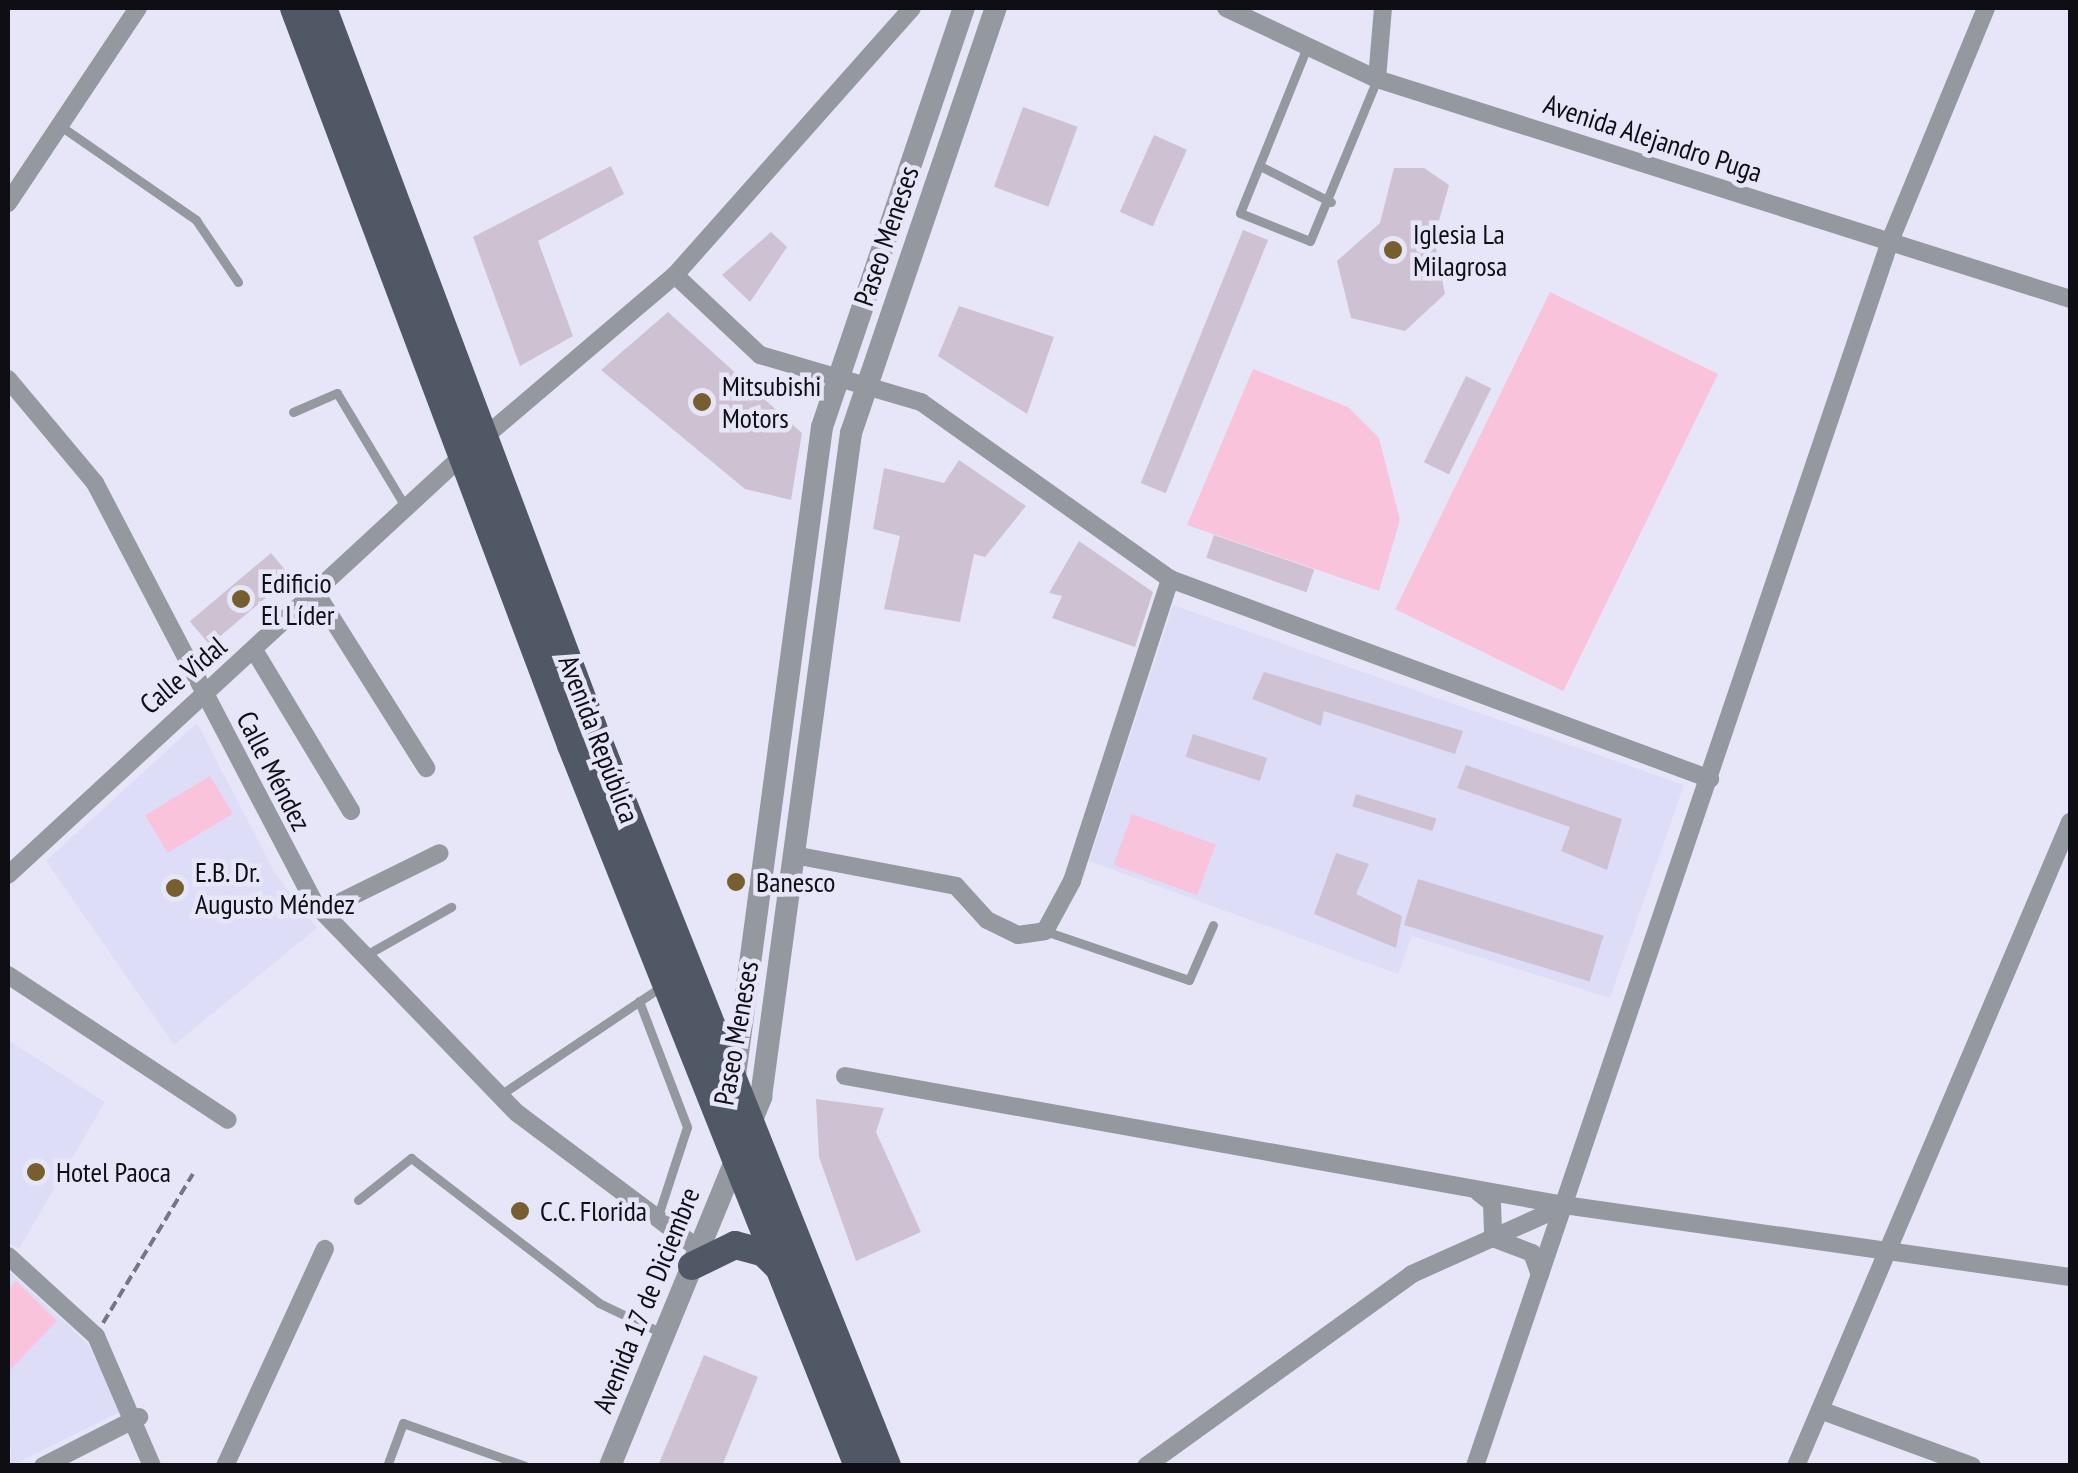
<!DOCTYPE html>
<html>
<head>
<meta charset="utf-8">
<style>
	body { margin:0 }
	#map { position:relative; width:2078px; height:1473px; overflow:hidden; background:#e7e6f9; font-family:"PT Sans Narrow",sans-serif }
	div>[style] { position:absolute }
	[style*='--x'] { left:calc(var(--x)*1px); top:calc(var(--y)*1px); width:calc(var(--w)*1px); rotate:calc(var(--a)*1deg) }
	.built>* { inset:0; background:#deddf8 }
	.green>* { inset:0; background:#f9c3dc; transform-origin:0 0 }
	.building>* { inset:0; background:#cec2d2; transform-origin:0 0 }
	.path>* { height:4px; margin-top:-2px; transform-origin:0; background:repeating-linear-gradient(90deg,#767582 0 10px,transparent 0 15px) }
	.service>* { height:9px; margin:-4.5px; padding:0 4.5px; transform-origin:4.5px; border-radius:4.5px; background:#9499a0 }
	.minor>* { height:18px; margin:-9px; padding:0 9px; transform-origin:9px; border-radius:9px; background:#9499a0 }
	.tertiary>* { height:22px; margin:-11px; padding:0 11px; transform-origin:11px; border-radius:11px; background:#9499a0 }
	.primary>* { height:28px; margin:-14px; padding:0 14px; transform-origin:14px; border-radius:14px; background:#4f5864 }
	.dots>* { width:28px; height:28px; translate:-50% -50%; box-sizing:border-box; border:5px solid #e7e6f9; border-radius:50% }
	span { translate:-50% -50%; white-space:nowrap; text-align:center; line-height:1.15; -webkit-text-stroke:9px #e7e6f9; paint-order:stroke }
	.street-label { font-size:28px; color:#0e0e14 }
	.poi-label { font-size:28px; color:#0e0e14 }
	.left { translate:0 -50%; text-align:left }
	.frame { position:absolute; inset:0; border:10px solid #0e0e14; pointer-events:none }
</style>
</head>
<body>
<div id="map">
	<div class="built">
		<div style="clip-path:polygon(1173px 605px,1684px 785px,1610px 998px,1412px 936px,1398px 974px,1089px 861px)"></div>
		<div style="clip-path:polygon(197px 723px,275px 873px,317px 928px,174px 1045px,46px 861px)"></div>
		<div style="clip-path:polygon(8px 1040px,105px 1102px,19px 1249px,8px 1242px)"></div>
		<div style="clip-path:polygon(8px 1270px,88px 1344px,122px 1411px,11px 1466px)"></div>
	</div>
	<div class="green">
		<div style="left:1550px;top:292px;width:187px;height:353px;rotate:26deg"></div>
		<div style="clip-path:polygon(1253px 369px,1348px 407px,1379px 438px,1400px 520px,1379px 591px,1187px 525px)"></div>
		<div style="left:210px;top:776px;width:44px;height:76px;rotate:59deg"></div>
		<div style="left:1132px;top:814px;width:89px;height:54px;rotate:20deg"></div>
		<div style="clip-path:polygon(16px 1281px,57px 1321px,8px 1372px,8px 1290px)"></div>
	</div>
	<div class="building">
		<div style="left:1023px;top:107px;width:58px;height:85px;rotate:20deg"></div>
		<div style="left:1154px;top:135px;width:36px;height:84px;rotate:24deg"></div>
		<div style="clip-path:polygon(611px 166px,624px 194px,538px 241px,573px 336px,520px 366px,473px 237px)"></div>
		<div style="clip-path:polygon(1394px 168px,1424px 168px,1449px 185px,1434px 238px,1445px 294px,1405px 331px,1351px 318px,1337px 261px,1380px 223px)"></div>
		<div style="left:1243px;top:230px;width:27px;height:273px;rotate:22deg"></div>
		<div style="clip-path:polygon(771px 232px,787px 247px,750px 302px,722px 275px)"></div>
		<div style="clip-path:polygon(959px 306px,1054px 337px,1027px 414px,938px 356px)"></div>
		<div style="clip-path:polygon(668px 312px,802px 433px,791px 500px,745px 489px,601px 370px)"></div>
		<div style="left:1466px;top:376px;width:28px;height:96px;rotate:26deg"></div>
		<div style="clip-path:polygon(959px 460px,1026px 506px,985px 557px,974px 554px,960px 622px,884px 609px,900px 536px,873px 529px,884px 468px,944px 483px)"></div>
		<div style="left:1214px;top:535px;width:106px;height:24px;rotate:19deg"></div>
		<div style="clip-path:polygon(1079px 541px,1153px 592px,1135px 647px,1052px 618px,1062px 596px,1049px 593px)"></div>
		<div style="left:271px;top:553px;width:31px;height:106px;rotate:50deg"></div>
		<div style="clip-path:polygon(1264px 672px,1463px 731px,1455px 754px,1324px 711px,1321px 726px,1252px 699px)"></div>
		<div style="left:1193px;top:734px;width:78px;height:24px;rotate:18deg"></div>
		<div style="clip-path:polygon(1466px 765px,1622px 819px,1607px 870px,1561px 851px,1570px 827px,1457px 788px)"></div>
		<div style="left:1356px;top:794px;width:84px;height:13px;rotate:17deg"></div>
		<div style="clip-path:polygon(1336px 853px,1369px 864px,1356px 894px,1402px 916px,1396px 948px,1314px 914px)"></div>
		<div style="left:1418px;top:879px;width:194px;height:48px;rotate:17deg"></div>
		<div style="clip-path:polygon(816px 1099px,884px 1108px,876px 1132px,921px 1232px,856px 1261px,819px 1157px)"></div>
		<div style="clip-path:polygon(704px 1355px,758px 1377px,722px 1466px,658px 1466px)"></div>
	</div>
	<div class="path">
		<div style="--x:103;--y:1323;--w:174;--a:-58.9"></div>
	</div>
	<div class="service">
		<div style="--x:1307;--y:47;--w:179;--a:112"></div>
		<div style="--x:1240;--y:213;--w:75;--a:21.8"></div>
		<div style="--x:1310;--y:241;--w:175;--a:-67.5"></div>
		<div style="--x:59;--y:125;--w:167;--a:34.7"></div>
		<div style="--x:196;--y:220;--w:75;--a:55.9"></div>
		<div style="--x:1264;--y:168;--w:75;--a:26.9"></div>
		<div style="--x:293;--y:412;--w:48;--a:-23.4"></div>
		<div style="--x:337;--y:393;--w:134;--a:59"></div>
		<div style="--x:1045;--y:931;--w:152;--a:18.8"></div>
		<div style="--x:1189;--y:980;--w:60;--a:-66.4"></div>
		<div style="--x:366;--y:955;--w:98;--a:-29.5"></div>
		<div style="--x:639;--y:1001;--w:135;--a:69.1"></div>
		<div style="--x:687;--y:1127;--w:97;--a:108.1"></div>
		<div style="--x:500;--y:1095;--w:197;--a:-33.9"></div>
		<div style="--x:358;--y:1200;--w:68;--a:-38.4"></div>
		<div style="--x:411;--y:1158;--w:237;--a:37.6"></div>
		<div style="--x:599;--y:1303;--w:72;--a:25.5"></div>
		<div style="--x:387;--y:1466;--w:46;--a:-69.6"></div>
		<div style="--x:403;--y:1423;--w:129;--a:19.4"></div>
	</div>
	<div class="minor">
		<div style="--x:1226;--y:8;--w:167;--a:25.2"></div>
		<div style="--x:1377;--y:79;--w:727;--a:17.61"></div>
		<div style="--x:1377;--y:79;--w:71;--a:-85.2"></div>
		<div style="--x:8;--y:203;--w:234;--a:-56.3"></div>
		<div style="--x:675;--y:275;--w:117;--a:43.3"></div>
		<div style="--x:760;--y:355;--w:168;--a:16.3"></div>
		<div style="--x:921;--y:402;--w:305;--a:35.4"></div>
		<div style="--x:1170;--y:579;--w:576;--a:20.32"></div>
		<div style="--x:8;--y:379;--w:136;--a:50.1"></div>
		<div style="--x:95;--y:483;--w:475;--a:62.4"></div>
		<div style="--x:315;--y:904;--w:291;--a:46"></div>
		<div style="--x:517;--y:1113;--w:227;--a:36.8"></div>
		<div style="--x:316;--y:593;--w:207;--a:57.8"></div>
		<div style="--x:254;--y:650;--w:188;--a:58.9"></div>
		<div style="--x:794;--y:855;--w:165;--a:10.8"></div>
		<div style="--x:956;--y:886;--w:46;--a:47.6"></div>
		<div style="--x:987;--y:920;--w:34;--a:26"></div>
		<div style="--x:1018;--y:935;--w:27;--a:-8"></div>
		<div style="--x:1045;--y:931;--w:57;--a:-61.6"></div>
		<div style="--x:1072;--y:881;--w:318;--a:-72"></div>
		<div style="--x:8;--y:875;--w:616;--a:-42.7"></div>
		<div style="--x:461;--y:457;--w:281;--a:-40.4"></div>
		<div style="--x:675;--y:275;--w:357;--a:-48.4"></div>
		<div style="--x:322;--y:911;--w:131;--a:-26.2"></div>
		<div style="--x:8;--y:975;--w:263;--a:33.4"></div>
		<div style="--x:845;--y:1076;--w:730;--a:10.17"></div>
		<div style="--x:1564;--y:1205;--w:511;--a:8.1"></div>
		<div style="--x:1478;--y:1192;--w:18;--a:38"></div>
		<div style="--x:1492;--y:1203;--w:35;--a:88"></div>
		<div style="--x:1493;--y:1238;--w:42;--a:21"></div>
		<div style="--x:1532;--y:1253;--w:23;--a:70"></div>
		<div style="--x:8;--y:1256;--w:119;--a:42.3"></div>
		<div style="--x:96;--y:1336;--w:142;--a:66.7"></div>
		<div style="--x:1820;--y:1410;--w:162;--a:20.2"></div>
		<div style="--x:43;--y:1466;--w:108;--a:-27"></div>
		<div style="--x:225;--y:1466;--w:239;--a:-65.3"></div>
		<div style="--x:1146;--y:1466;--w:328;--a:-35.8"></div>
		<div style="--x:1412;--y:1274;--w:167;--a:-24.1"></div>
		<div style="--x:1475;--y:1466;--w:1293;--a:-71.28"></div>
		<div style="--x:1890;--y:241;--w:252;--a:-67.6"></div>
		<div style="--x:1796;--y:1466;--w:700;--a:-66.95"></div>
	</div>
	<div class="tertiary">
		<div style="--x:734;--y:1083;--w:662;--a:-82.36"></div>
		<div style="--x:822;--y:427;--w:442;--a:-71.3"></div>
		<div style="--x:610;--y:1466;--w:399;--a:-67.7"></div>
		<div style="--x:761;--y:1097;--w:670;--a:-82.28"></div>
		<div style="--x:851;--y:433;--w:449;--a:-71.2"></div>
	</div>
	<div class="primary">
		<div style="--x:294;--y:8;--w:787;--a:69.4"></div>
		<div style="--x:571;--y:745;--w:776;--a:68.29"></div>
		<div style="--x:323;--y:8;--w:777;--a:69.42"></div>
		<div style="--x:596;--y:735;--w:787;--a:68.29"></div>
		<div style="--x:692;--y:1266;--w:48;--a:-26"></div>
		<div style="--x:735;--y:1245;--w:30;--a:15"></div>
		<div style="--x:764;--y:1253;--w:23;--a:45"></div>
	</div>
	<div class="dots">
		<div style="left:1393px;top:250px;background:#775e2f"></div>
		<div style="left:702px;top:402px;background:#775e2f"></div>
		<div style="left:241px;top:599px;background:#775e2f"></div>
		<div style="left:736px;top:882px;background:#775e2f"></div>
		<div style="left:175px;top:888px;background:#775e2f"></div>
		<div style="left:36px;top:1172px;background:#775e2f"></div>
		<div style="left:520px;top:1211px;background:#775e2f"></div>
	</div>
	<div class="street-label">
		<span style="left:1653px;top:138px;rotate:18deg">Avenida Alejandro Puga</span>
		<span style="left:886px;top:236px;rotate:-71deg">Paseo Meneses</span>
		<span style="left:183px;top:675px;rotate:-40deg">Calle Vidal</span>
		<span style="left:599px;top:739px;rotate:69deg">Avenida República</span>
		<span style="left:274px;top:771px;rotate:63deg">Calle Méndez</span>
		<span style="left:736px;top:1033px;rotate:-80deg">Paseo Meneses</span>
		<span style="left:646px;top:1300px;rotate:-68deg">Avenida 17 de Diciembre</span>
	</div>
	<div class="poi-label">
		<span class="left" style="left:1413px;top:250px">Iglesia La<br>Milagrosa</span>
		<span class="left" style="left:722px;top:402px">Mitsubishi<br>Motors</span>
		<span class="left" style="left:261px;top:599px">Edificio<br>El Líder</span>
		<span class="left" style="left:195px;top:888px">E.B. Dr.<br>Augusto Méndez</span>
		<span class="left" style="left:756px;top:882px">Banesco</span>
		<span class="left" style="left:56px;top:1172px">Hotel Paoca</span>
		<span class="left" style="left:540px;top:1211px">C.C. Florida</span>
	</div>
	<div class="frame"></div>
</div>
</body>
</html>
